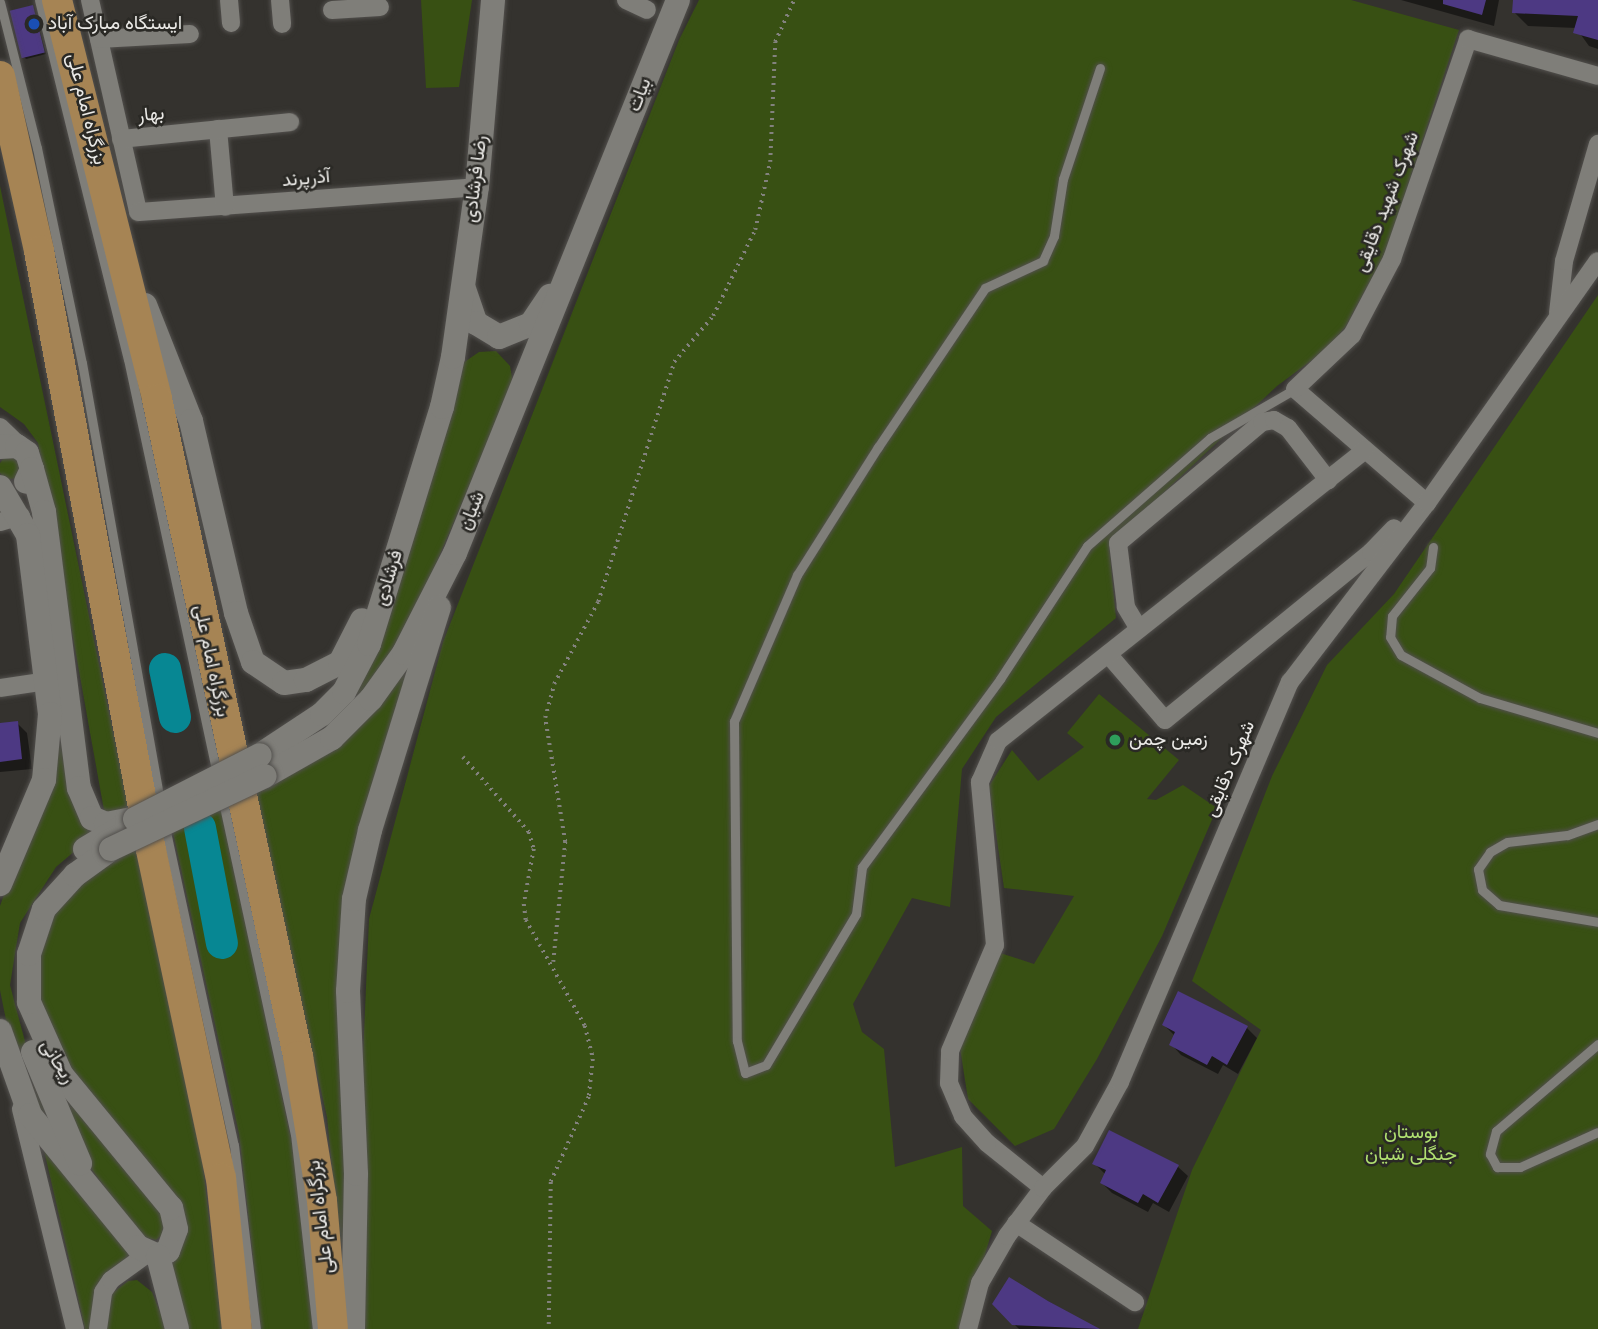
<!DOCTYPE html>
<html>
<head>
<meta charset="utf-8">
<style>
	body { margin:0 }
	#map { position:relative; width:1598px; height:1329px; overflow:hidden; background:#34322e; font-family:"Varela Round",Vazirmatn,sans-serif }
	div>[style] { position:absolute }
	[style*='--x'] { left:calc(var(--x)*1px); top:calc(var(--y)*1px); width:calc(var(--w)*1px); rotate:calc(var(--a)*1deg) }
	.green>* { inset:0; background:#385013 }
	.round { border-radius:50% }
	.shadow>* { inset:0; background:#0007 }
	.river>* { height:32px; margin:-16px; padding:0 16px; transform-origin:16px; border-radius:16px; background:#078793 }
	.building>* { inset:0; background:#4d3983; transform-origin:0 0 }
	.path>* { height:3.5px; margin-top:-1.75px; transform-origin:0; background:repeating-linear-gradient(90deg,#83827e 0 2px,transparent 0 7px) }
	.roads { filter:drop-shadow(0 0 2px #52504d) drop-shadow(0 0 2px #52504d) }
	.service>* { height:9px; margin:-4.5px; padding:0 4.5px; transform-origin:4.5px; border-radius:4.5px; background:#7f7e79 }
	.minor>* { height:18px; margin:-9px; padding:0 9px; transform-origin:9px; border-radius:9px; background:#7f7e79 }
	.secondary>* { height:24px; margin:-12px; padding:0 12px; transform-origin:12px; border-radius:12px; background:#7f7e79 }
	.trunk>* { height:30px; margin:-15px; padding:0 15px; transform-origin:15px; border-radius:15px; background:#a68454 }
	.bridges { filter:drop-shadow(0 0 2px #52504d) drop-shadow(0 0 2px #52504d) }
	.secondary-bridge>* { height:24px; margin:-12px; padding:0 12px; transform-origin:12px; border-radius:12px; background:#7f7e79 }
	.dots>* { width:19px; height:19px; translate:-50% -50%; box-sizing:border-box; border:4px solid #2a2925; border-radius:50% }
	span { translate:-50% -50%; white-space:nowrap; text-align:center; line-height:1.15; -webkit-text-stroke:5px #2a2925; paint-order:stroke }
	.poi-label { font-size:19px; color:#ebeae7 }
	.left { translate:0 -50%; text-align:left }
	.street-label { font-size:19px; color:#ebeae7 }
	.park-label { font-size:19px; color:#b1e171 }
</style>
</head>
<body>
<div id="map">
	<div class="green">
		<div style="clip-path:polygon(421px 0,472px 0,459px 87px,426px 88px)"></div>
		<div style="clip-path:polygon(699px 0,1351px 0,1459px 30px,1386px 251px,1346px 326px,1327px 349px,1277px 386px,1109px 544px,1116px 618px,996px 717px,962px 769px,950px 907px,912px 898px,853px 1004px,862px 1032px,884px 1049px,895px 1167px,962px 1147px,963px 1206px,992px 1231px,963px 1329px,365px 1329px,363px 1056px,369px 919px,443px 642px,679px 40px)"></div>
		<div style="clip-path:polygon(0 186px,203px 1166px,222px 1329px,185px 1329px,171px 1265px,184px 1242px,71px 1077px,40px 1010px,37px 949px,83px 844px,56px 867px,20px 923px,10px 985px,27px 1049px,68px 1149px,47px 1128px,7px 1025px,0 990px,0 906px,59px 735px,107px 827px,38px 443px,24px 424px,0 407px)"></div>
		<div style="clip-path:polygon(1598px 295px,1598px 1329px,1138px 1329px,1192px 1170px,1261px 1030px,1192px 981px,1272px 776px,1327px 665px,1394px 594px)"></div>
		<div style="clip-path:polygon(496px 351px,510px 366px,513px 383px,424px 592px,382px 673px,320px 734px,302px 739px,331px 716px,434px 473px,463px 363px,479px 352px)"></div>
		<div class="round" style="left:-1px;top:457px;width:22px;height:22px"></div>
		<div style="clip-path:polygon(423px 629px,371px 793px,345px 1125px,347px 1327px,327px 1117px,253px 793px,312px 763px)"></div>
		<div style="clip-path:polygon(1099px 694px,1179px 760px,1147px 799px,1156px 800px,1183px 785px,1217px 808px,1162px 936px,1097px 1059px,1054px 1129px,1015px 1146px,968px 1099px,956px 1023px,985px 948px,1034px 964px,1074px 896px,1004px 888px,989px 786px,1012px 750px,1038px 781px,1084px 747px,1067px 733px)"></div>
		<div style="clip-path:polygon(220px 804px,293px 1148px,313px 1329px,261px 1329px,239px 1134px,172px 828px)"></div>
		<div style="clip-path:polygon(49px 1076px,166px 1214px,162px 1235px,156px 1240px,142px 1237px,92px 1170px)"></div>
		<div style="clip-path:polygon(40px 1133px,130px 1255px,117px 1265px,90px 1329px,85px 1329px)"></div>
		<div style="clip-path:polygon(137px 1280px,152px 1292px,167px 1329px,107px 1329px,106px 1305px,110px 1295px,128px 1281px)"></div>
	</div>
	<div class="shadow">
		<div style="clip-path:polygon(1401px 0,1499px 0,1494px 26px)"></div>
		<div style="clip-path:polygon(1515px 0,1598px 0,1598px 49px,1589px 46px,1576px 28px,1528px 26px,1514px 12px)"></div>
		<div style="clip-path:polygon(33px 7px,46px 54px,26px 59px,23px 56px)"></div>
		<div style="clip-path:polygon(17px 723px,27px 733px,32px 769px,0 772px,0 724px)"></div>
		<div style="clip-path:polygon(1164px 1025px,1247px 1028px,1257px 1038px,1238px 1074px,1223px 1065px,1218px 1074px,1181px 1055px,1171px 1044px,1175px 1036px)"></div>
		<div style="clip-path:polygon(1095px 1164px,1177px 1166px,1188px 1176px,1169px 1212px,1153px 1203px,1148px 1212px,1112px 1193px,1102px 1183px,1105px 1174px)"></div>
		<div style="clip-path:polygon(1009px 1279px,1097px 1329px,1019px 1329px,994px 1304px)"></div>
	</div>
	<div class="river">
		<div style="--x:165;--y:669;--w:49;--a:78.2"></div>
		<div style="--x:200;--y:828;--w:117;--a:79.2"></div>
	</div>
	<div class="building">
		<div style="clip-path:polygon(1443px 0,1486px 0,1482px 15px,1443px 4px)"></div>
		<div style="clip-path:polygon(1513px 0,1598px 0,1598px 40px,1573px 33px,1578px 16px,1512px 13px)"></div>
		<div style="left:33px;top:5px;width:49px;height:24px;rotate:76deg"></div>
		<div style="clip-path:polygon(18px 721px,22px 759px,0 762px,0 723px)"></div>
		<div style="clip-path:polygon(1178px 991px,1248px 1026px,1227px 1065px,1212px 1056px,1207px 1065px,1169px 1045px,1175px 1032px,1162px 1025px)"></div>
		<div style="clip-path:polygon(1109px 1130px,1179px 1165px,1158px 1203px,1143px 1194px,1138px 1203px,1100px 1183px,1106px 1170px,1092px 1164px)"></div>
		<div style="clip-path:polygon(1009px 1277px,1048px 1301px,1100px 1329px,1012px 1325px,992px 1304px)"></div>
	</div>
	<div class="path">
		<div style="--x:463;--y:757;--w:100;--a:48.7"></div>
		<div style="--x:529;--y:832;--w:18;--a:74"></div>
		<div style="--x:534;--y:849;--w:56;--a:100.3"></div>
		<div style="--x:524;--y:904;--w:16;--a:83"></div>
		<div style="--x:526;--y:920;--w:121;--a:60.9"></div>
		<div style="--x:585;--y:1026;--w:34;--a:76"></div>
		<div style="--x:593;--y:1059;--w:38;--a:96"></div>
		<div style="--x:589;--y:1097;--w:93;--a:114.1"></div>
		<div style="--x:551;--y:1182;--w:147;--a:90.8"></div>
		<div style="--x:553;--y:962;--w:121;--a:-84.3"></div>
		<div style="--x:565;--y:842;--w:126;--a:-99.2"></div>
		<div style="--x:545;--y:718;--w:35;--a:-75"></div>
		<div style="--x:554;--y:684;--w:93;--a:-61.8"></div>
		<div style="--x:598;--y:602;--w:252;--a:-72.4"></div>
		<div style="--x:674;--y:362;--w:60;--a:-49.7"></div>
		<div style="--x:713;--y:316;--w:96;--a:-64"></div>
		<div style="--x:755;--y:230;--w:70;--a:-77.6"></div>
		<div style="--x:770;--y:162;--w:120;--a:-87.6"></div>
		<div style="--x:775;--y:42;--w:46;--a:-65.7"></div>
	</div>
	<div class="roads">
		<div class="service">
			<div style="--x:39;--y:0;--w:370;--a:76.1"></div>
			<div style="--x:128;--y:359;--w:423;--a:77.9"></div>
			<div style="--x:0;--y:2;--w:151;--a:75.8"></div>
			<div style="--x:37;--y:148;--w:220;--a:78.2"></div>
			<div style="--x:82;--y:363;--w:447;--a:79.9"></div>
			<div style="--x:1100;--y:68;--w:117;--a:108.4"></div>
			<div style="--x:1063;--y:179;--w:58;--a:99"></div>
			<div style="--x:1054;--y:236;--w:27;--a:114"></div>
			<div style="--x:1043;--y:261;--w:64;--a:155"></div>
			<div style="--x:985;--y:288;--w:192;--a:123.9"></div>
			<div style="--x:878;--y:447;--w:151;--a:122.3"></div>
			<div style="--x:797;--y:575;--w:159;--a:113.3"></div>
			<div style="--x:734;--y:721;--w:320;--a:89.5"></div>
			<div style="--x:737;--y:1041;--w:33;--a:76"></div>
			<div style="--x:745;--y:1073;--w:22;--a:-21"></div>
			<div style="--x:766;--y:1065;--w:176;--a:-59.2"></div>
			<div style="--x:856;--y:914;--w:47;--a:-82.7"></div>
			<div style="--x:862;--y:867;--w:233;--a:-53.7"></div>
			<div style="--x:1000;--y:679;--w:159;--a:-56.8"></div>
			<div style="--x:1087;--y:546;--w:164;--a:-41.3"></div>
			<div style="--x:1210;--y:438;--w:98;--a:-30"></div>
			<div style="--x:1433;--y:547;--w:21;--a:98"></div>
			<div style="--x:1430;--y:568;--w:61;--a:128.4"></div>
			<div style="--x:1392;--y:616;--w:21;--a:95"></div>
			<div style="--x:1390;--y:637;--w:21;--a:59"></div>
			<div style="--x:1401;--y:655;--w:90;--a:28.6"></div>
			<div style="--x:1480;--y:698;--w:123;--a:16.5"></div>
			<div style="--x:222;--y:797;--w:345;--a:77.8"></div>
			<div style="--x:295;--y:1134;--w:196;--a:83.6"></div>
			<div style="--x:1598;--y:824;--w:33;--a:160"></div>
			<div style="--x:1567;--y:835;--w:60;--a:173.3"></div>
			<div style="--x:1507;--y:842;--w:20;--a:150"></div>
			<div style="--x:1490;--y:852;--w:21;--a:125"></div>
			<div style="--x:1478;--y:869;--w:21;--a:79"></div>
			<div style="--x:1482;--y:890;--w:23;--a:41"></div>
			<div style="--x:1499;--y:905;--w:100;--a:9.7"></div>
			<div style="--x:165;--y:827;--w:325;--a:77.8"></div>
			<div style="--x:234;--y:1145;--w:185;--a:83.2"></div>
			<div style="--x:1598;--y:1044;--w:134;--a:139.5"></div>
			<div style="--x:1496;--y:1131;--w:24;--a:105"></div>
			<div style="--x:1490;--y:1154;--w:15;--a:62"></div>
			<div style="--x:1497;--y:1167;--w:23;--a:0"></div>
			<div style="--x:1520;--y:1167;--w:85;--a:-24.2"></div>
		</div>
		<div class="minor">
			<div style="--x:90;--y:0;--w:217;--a:77.2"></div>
			<div style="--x:138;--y:212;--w:340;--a:-4.2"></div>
			<div style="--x:229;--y:0;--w:23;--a:85"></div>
			<div style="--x:280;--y:0;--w:24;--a:85"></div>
			<div style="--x:626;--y:0;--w:23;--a:25"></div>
			<div style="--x:332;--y:10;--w:48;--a:-3.6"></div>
			<div style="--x:99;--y:39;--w:91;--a:-3.1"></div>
			<div style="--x:218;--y:129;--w:78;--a:84.9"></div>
			<div style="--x:121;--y:139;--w:170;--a:-5.7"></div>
			<div style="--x:1558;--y:313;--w:52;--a:-83.4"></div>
			<div style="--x:1564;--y:261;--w:122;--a:-73.8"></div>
			<div style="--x:0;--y:427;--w:32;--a:44"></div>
			<div style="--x:1427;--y:503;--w:174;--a:-139.2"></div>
			<div style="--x:1295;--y:389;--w:79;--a:-43.5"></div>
			<div style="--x:1352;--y:335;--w:86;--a:-62.2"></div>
			<div style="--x:1392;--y:259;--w:233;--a:-70.9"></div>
			<div style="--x:1468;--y:39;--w:135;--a:15.9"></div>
			<div style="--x:0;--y:522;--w:22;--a:-16"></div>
			<div style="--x:1139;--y:629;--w:26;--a:-121"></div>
			<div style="--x:1126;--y:607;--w:64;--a:-97.1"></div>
			<div style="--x:1118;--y:543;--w:188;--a:-40"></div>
			<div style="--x:1262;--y:422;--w:12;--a:-9"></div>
			<div style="--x:1274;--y:420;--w:16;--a:30"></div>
			<div style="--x:1288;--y:428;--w:66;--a:52.4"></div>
			<div style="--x:1108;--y:654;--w:87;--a:49.2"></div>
			<div style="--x:1165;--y:720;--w:266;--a:-39.2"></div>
			<div style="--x:1371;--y:552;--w:33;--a:-46"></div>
			<div style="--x:0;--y:688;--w:48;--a:-8.5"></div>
			<div style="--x:21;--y:1109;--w:227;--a:76.2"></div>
			<div style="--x:1043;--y:1188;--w:72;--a:-141.2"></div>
			<div style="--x:987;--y:1143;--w:36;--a:-132"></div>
			<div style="--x:963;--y:1116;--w:36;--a:-113"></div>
			<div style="--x:949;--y:1083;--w:32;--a:-88"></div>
			<div style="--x:950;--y:1051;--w:115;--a:-67"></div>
			<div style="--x:995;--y:945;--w:164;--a:-95.3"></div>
			<div style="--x:980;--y:782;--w:45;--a:-66.3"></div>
			<div style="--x:998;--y:741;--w:468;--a:-38.4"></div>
			<div style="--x:1016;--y:1223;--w:143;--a:33.6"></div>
			<div style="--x:98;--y:1329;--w:37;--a:-82"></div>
			<div style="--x:103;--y:1292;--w:14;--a:-56"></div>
			<div style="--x:111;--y:1280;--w:44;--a:-35.8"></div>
			<div style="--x:968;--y:1329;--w:48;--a:-75.4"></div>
			<div style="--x:980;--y:1283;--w:54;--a:-60.1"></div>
			<div style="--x:1007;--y:1236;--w:60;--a:-53.1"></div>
			<div style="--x:1043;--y:1188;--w:59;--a:-45"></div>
			<div style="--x:1085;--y:1146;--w:73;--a:-61.3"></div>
			<div style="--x:1120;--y:1082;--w:435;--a:-67"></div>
			<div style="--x:1290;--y:682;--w:225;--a:-52.6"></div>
			<div style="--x:1427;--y:503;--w:296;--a:-54.8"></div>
		</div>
		<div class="secondary">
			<div style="--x:464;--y:289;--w:36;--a:71"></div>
			<div style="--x:476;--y:323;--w:27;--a:31"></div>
			<div style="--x:499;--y:337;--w:35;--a:-22"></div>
			<div style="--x:531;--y:324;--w:34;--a:-56"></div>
			<div style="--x:145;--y:305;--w:125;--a:68.4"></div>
			<div style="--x:191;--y:421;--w:197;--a:76.8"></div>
			<div style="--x:236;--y:613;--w:52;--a:70.9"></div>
			<div style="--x:253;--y:662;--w:37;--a:34"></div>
			<div style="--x:284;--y:683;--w:22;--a:-8"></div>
			<div style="--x:306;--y:680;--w:38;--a:-27"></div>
			<div style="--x:340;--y:663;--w:48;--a:-62.9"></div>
			<div style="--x:0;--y:447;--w:17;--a:-3"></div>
			<div style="--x:17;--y:446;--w:12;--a:35"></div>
			<div style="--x:27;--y:453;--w:17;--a:73"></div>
			<div style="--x:32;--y:469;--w:14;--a:115"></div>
			<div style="--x:32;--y:469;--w:45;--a:74.4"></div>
			<div style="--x:44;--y:512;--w:278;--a:82.8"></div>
			<div style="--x:79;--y:788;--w:33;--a:67"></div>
			<div style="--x:92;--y:818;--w:15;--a:23"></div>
			<div style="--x:106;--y:824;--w:25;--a:-11"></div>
			<div style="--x:0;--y:487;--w:56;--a:59.7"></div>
			<div style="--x:28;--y:535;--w:180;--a:83"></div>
			<div style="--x:50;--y:714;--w:66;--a:95.2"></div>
			<div style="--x:44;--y:780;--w:113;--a:112.9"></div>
			<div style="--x:260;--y:755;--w:74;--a:-33.5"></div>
			<div style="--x:322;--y:714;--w:31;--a:-45"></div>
			<div style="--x:344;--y:692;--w:54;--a:-62.5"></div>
			<div style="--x:369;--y:644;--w:248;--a:-72.9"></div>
			<div style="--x:442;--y:407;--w:51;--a:-77.6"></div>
			<div style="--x:453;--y:357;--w:172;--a:-82"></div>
			<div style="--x:477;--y:187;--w:188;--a:-85.1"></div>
			<div style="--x:265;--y:776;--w:77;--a:-29.6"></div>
			<div style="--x:332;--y:738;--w:55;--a:-45"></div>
			<div style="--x:371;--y:699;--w:57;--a:-54.3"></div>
			<div style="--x:404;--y:653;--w:112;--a:-63"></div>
			<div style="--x:455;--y:553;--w:596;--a:-68.04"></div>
			<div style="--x:85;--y:849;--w:58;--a:-31"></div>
			<div style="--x:0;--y:1031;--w:89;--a:70.3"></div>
			<div style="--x:30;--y:1115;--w:171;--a:50.7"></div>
			<div style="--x:138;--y:1247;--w:22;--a:24"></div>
			<div style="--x:158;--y:1256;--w:11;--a:-27"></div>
			<div style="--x:168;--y:1251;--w:23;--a:-70"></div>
			<div style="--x:176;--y:1229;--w:22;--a:-103"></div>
			<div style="--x:171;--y:1208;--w:173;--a:-129.4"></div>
			<div style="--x:61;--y:1074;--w:79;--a:-114"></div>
			<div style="--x:29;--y:1002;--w:48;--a:-90"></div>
			<div style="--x:29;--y:954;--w:47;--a:-71.6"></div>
			<div style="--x:44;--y:909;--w:46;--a:-47.6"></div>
			<div style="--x:75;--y:875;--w:44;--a:-35.8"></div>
			<div style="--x:33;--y:1052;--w:121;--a:67.1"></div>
			<div style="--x:158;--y:1256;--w:75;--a:75.4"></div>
			<div style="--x:353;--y:1329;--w:155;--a:-88.9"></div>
			<div style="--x:356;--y:1174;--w:183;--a:-92.5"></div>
			<div style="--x:348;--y:991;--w:92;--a:-86.3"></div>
			<div style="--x:354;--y:899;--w:71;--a:-76.9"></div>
			<div style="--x:370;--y:830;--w:233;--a:-72.8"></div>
		</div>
		<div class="trunk">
			<div style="--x:57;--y:0;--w:411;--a:75.9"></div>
			<div style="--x:157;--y:399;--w:672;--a:77.89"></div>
			<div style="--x:298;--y:1056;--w:147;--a:80.6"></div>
			<div style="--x:322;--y:1201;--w:128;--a:85.1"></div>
			<div style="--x:0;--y:76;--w:179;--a:77.4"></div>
			<div style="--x:39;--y:251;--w:609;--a:79.41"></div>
			<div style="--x:151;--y:850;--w:335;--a:78"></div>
			<div style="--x:221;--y:1178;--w:152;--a:84"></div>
		</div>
	</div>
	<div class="bridges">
		<div class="secondary-bridge">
			<div style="--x:135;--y:819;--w:140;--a:-27.1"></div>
			<div style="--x:111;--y:849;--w:170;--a:-25.4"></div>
		</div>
	</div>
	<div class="dots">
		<div style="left:34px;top:24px;background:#1a4fb4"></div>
		<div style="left:1115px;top:740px;background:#2e9e5b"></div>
	</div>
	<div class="poi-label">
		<span class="left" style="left:48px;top:24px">ایستگاه مبارک آباد</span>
		<span class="left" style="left:1129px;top:740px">زمین چمن</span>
	</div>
	<div class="street-label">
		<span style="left:640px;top:95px;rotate:-69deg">بیات</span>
		<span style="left:86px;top:109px;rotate:76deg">بزرگراه امام علی</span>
		<span style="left:151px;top:115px;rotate:-6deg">بهار</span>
		<span style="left:306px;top:179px;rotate:-5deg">آذرپرند</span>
		<span style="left:476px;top:179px;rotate:-83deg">رضا فرشادی</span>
		<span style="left:1387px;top:202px;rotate:-69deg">شهرک شهید دقایقی</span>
		<span style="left:472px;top:511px;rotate:-68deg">شیان</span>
		<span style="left:389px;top:578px;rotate:-73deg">فرشادی</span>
		<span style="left:211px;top:661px;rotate:78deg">بزرگراه امام علی</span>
		<span style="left:1230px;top:769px;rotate:-67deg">شهرک دقایقی</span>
		<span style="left:57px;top:1062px;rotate:58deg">ریحانی</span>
		<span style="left:321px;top:1217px;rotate:-97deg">بزرگراه امام علی</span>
	</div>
	<div class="park-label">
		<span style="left:1411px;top:1144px">بوستان<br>جنگلی شیان</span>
	</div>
</div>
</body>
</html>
